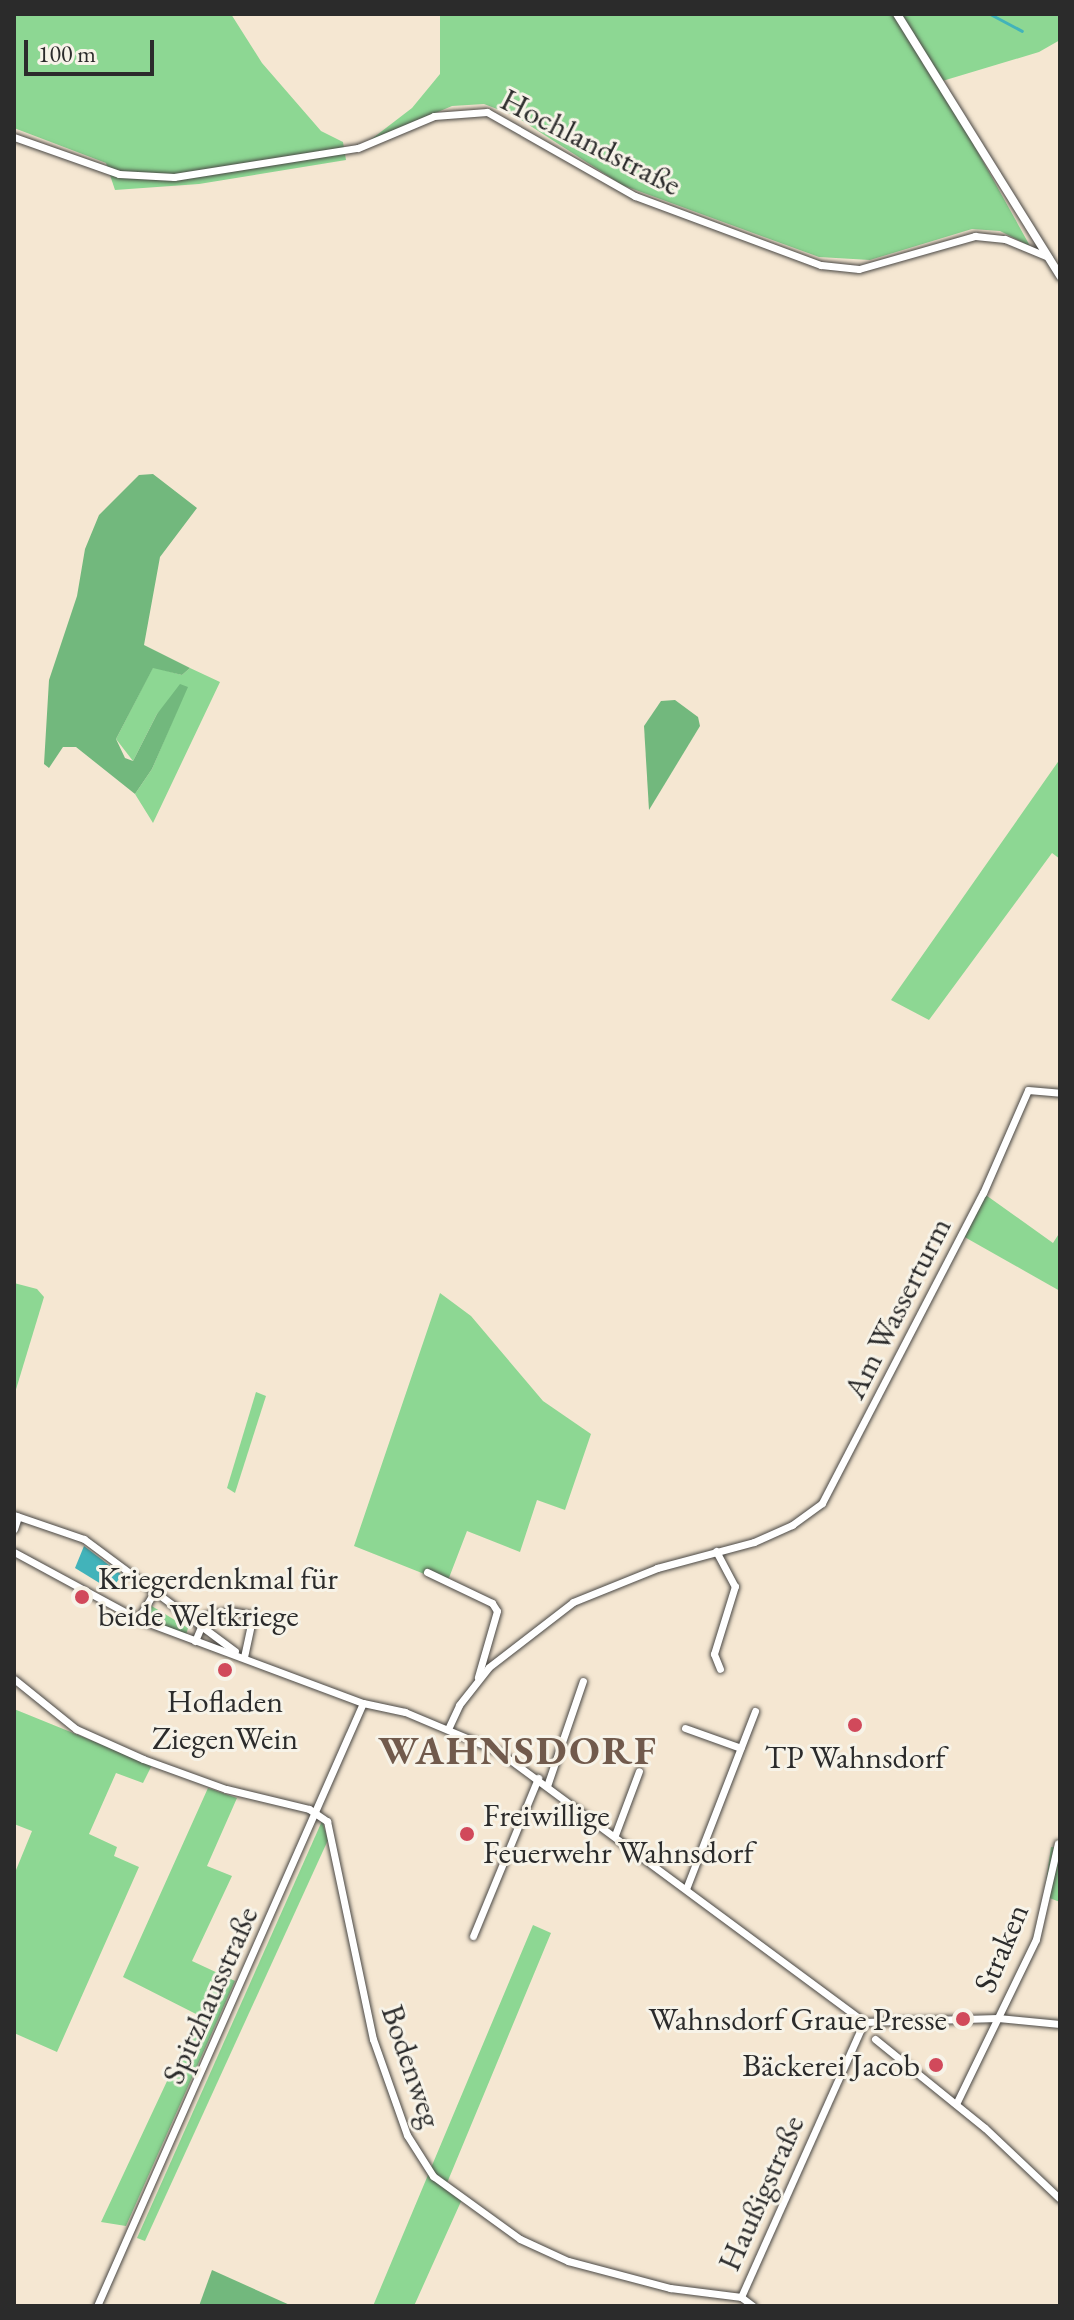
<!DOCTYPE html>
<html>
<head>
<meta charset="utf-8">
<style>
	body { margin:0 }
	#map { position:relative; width:1074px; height:2320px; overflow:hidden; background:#f5e7d2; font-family:"EB Garamond",serif }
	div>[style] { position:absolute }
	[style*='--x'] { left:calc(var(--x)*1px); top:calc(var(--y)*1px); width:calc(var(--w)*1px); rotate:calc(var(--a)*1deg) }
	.green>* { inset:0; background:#8dd793 }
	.forest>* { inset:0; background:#72b87d }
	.water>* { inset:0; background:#42b3ba }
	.stream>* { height:3px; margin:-1.5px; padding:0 1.5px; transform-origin:1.5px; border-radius:1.5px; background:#42b3ba }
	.roads { filter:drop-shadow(0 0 2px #494744) drop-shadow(0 0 2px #494744) }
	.minor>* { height:7px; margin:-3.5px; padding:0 3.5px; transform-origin:3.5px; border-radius:3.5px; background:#fff }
	.tertiary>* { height:8px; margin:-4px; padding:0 4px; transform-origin:4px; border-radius:4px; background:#fff }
	.dots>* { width:22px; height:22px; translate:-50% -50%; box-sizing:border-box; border:4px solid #f7f3e8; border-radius:50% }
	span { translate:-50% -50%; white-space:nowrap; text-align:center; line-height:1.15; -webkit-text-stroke:6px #f7f3e8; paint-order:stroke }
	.street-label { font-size:32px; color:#2b2b2b }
	.poi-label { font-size:32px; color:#2b2b2b }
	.left { translate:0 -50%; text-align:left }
	.right { translate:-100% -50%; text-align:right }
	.district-label { font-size:40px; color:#715a4c; font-weight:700; letter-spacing:2px }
	.frame { position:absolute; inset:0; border:16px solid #2b2b2b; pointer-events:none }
	.scale { position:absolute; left:24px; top:40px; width:130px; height:36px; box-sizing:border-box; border:4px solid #2b2b2b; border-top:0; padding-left:10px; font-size:24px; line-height:28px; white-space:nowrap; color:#2b2b2b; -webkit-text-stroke:6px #f7f3e8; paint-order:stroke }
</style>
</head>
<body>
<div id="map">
	<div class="green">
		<div style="clip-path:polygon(14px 14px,231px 14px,262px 63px,321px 131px,343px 142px,346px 160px,199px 184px,115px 190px,106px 163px,14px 128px)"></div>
		<div style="clip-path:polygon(440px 14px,1060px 14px,1060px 40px,1039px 52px,939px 82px,1030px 246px,1000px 231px,972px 229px,870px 260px,819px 257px,622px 185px,515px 116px,484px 104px,452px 106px,369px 141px,412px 108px,440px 74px)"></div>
		<div style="clip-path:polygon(153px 667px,182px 675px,190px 668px,220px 682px,153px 823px,135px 794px,152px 769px,187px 687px,157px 714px,133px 761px,116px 739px)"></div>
		<div style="clip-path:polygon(1060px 759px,1060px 859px,1052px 853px,929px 1020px,891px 1000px)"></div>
		<div style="clip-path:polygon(983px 1193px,1053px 1243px,1060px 1232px,1060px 1291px,961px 1235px)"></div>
		<div style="clip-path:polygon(14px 1283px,37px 1289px,44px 1297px,14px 1396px)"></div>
		<div style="clip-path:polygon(440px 1293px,471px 1316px,543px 1401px,591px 1434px,565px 1510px,537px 1500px,520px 1552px,467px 1531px,447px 1583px,354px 1546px)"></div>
		<div style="clip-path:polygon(256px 1392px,266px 1396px,235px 1493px,227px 1488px)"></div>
		<div style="clip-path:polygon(150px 1605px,188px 1628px,186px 1635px,144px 1618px)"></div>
		<div style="clip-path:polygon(14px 1709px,152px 1765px,143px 1783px,116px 1773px,89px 1834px,117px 1847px,114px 1856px,139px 1867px,57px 2052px,14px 2033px,14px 1875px,32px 1831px,14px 1824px)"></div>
		<div style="clip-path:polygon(208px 1788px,237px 1798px,207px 1866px,232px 1876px,192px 1961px,235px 1981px,126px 2226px,101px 2222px,198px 2015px,123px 1977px)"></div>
		<div style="clip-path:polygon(322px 1821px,328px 1840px,145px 2241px,137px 2238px)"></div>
		<div style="clip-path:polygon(1051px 1847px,1060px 1848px,1060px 1902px,1044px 1896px)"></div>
		<div style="clip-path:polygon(533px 1925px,551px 1933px,447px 2183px,463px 2197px,414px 2306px,373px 2306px)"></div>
	</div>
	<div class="forest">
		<div style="clip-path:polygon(153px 474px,197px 508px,160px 557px,144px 645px,190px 668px,182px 675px,153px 668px,116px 739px,125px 758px,133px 761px,157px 714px,180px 684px,188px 687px,152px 769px,135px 794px,76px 747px,63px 747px,49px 768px,44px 764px,49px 680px,77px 596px,85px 549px,99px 515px,139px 475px)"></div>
		<div style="clip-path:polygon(675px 700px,698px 717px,700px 726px,649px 810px,644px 726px,661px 701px)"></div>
		<div style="clip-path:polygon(212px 2270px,292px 2306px,199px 2306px)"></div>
	</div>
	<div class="water">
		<div style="clip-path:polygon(84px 1546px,122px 1575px,116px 1583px,106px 1587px,75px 1568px)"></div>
	</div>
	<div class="stream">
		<div style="--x:990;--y:14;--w:36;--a:28"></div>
	</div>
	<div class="roads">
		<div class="minor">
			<div style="--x:14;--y:137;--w:111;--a:19.4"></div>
			<div style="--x:119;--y:174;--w:55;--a:3.1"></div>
			<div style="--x:174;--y:177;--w:186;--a:-9"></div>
			<div style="--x:358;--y:148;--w:82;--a:-22.8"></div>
			<div style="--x:434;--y:116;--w:53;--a:-4.3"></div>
			<div style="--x:487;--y:112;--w:170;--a:29.6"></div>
			<div style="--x:635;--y:196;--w:198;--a:20.4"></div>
			<div style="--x:821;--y:265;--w:38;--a:6"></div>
			<div style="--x:859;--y:269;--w:121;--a:-15.9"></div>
			<div style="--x:975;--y:236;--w:30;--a:6"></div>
			<div style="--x:1005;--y:239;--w:47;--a:22.7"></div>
			<div style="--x:14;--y:1515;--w:74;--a:18.9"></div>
			<div style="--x:84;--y:1539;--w:188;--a:36.6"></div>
			<div style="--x:14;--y:1529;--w:13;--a:-72"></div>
			<div style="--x:716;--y:1551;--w:40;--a:62"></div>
			<div style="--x:735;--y:1586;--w:71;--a:107.2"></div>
			<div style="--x:714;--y:1654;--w:16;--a:68"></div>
			<div style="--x:14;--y:1552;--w:141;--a:28.4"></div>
			<div style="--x:138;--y:1619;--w:240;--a:20.5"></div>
			<div style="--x:363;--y:1703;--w:43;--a:12.1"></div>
			<div style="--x:405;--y:1712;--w:101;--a:22.8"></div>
			<div style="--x:498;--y:1751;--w:455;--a:36.5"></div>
			<div style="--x:427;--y:1572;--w:72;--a:25.5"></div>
			<div style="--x:492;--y:1603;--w:9;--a:58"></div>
			<div style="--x:497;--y:1611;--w:69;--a:106.1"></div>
			<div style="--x:138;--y:1619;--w:31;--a:-59"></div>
			<div style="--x:195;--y:1641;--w:28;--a:-67"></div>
			<div style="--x:206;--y:1615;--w:24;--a:-9"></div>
			<div style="--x:230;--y:1611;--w:23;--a:10"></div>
			<div style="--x:253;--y:1615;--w:43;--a:102.1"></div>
			<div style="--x:14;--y:1679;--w:80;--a:38.9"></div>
			<div style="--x:76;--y:1729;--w:73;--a:24.1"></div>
			<div style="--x:143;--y:1759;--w:88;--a:19.9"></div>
			<div style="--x:226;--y:1789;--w:85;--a:13.5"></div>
			<div style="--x:309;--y:1809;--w:22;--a:34"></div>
			<div style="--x:327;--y:1821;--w:223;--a:78.1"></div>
			<div style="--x:373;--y:2039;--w:102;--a:70.5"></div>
			<div style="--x:407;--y:2135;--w:49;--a:57.6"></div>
			<div style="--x:433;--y:2176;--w:107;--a:35.9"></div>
			<div style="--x:520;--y:2239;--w:53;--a:24.6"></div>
			<div style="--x:568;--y:2261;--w:106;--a:14.8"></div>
			<div style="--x:670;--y:2288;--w:72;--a:7.2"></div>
			<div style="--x:741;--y:2297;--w:15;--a:37"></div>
			<div style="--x:685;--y:1728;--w:59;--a:19.7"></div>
			<div style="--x:448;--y:1729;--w:26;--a:-65"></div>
			<div style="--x:459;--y:1705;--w:48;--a:-51.7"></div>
			<div style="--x:489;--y:1667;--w:106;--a:-37.7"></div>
			<div style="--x:573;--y:1602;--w:91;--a:-22"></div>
			<div style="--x:657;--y:1568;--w:100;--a:-15"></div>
			<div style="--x:754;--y:1542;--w:42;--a:-24.1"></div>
			<div style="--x:792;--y:1525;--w:37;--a:-36"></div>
			<div style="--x:822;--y:1503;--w:349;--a:-62.6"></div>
			<div style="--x:983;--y:1193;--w:112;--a:-66.4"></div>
			<div style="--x:1028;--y:1090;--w:32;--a:5"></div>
			<div style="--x:547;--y:1786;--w:111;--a:-71.1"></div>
			<div style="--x:615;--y:1835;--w:68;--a:-69.4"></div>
			<div style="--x:686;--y:1889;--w:191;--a:-68.8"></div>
			<div style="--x:473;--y:1936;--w:171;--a:-67.6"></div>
			<div style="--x:864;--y:2022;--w:134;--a:-1.7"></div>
			<div style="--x:998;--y:2018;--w:62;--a:5.5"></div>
			<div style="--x:875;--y:2039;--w:141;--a:39"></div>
			<div style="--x:985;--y:2128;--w:103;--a:43.4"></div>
			<div style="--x:956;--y:2104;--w:183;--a:-64.1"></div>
			<div style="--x:1036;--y:1939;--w:98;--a:-77.1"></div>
			<div style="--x:741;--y:2297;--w:301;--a:-65.9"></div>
			<div style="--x:97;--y:2306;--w:659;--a:-66.2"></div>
		</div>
		<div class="tertiary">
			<div style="--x:897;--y:14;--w:309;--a:58.1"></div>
		</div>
	</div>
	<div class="dots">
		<div style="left:82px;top:1597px;background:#d1495b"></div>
		<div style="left:225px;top:1670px;background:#d1495b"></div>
		<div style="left:855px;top:1725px;background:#d1495b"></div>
		<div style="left:467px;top:1834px;background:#d1495b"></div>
		<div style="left:963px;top:2019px;background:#d1495b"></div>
		<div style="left:936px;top:2065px;background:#d1495b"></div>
	</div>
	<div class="street-label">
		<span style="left:591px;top:142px;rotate:27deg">Hochlandstraße</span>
		<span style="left:897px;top:1308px;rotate:-63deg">Am Wasserturm</span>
		<span style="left:1001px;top:1948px;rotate:-67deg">Straken</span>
		<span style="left:210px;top:1995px;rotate:-66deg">Spitzhausstraße</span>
		<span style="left:412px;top:2066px;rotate:71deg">Bodenweg</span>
		<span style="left:761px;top:2193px;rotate:-66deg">Haußigstraße</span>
	</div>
	<div class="poi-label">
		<span class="left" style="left:98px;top:1597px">Kriegerdenkmal für<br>beide Weltkriege</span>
		<span style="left:225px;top:1720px">Hofladen<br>ZiegenWein</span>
		<span style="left:855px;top:1757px">TP Wahnsdorf</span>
		<span class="left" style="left:483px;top:1834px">Freiwillige<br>Feuerwehr Wahnsdorf</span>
		<span class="right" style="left:947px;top:2019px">Wahnsdorf Graue Presse</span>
		<span class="right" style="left:920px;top:2065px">Bäckerei Jacob</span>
	</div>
	<div class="district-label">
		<span style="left:518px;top:1750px">WAHNSDORF</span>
	</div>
	<div class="frame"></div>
	<div class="scale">100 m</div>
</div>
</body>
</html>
